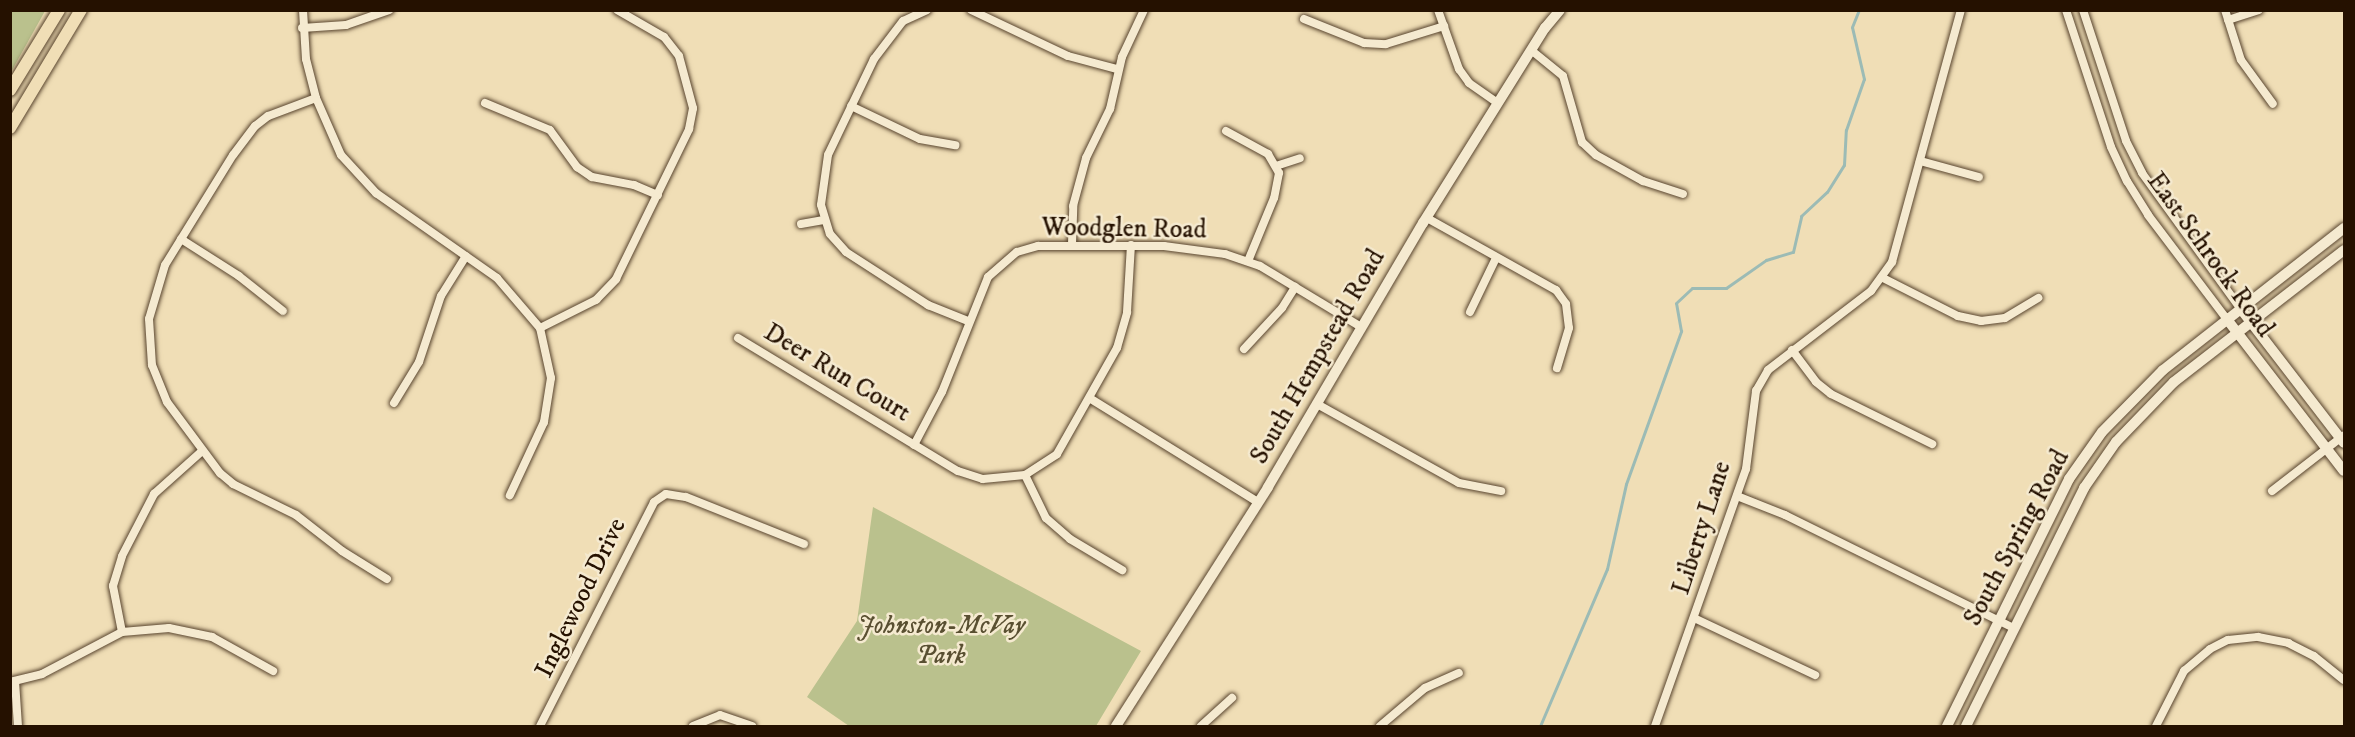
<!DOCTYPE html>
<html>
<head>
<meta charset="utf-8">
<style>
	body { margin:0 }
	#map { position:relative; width:2355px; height:737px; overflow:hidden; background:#f0deb6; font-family:"IM FELL DW Pica",serif }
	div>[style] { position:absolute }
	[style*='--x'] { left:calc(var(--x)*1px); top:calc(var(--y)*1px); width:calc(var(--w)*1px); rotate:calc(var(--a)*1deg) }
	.green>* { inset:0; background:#bac18d }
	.stream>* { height:3px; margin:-1.5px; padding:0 1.5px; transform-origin:1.5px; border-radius:1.5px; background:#9cbbb5 }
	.roads { filter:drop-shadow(0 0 2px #58442e) drop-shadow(0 0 2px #58442e) }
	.minor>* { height:8px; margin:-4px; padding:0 4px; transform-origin:4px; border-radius:4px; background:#f5ead0 }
	.tertiary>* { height:10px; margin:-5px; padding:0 5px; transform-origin:5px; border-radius:5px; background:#f5ead0 }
	.secondary>* { height:10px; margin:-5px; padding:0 5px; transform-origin:5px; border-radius:5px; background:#f5ead0 }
	.primary>* { height:12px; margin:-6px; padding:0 6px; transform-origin:6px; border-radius:6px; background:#f0deb6 }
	span { translate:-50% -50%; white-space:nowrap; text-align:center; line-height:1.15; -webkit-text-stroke:5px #f5ead0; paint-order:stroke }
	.street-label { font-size:26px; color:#251100 }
	.park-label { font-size:26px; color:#594f31; font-style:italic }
	.frame { position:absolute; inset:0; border:12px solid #251100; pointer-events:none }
</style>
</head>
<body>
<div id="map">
	<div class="green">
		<div style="clip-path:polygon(11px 10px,45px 11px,11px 72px,10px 11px)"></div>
		<div style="clip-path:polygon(873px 507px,1141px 651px,1096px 726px,849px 726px,807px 697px,857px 621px)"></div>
	</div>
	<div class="stream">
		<div style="--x:1540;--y:726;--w:171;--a:-66.9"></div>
		<div style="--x:1607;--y:569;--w:87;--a:-77.4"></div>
		<div style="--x:1626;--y:484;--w:163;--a:-70.2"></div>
		<div style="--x:1681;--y:331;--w:28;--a:-100"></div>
		<div style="--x:1676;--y:303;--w:22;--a:-43"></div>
		<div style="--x:1692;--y:288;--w:34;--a:0"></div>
		<div style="--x:1726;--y:288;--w:49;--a:-35"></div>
		<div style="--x:1766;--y:260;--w:28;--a:-17"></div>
		<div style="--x:1793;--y:252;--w:37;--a:-77"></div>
		<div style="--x:1801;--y:216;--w:35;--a:-43"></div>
		<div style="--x:1827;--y:192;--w:32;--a:-58"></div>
		<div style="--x:1844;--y:165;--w:35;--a:-87"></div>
		<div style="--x:1846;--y:130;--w:54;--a:-70.6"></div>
		<div style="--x:1864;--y:79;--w:53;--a:-103"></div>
		<div style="--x:1852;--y:27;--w:18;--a:-68"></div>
	</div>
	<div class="roads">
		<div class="minor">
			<div style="--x:303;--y:10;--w:49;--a:86.5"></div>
			<div style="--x:306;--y:59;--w:40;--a:75.6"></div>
			<div style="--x:316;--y:98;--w:62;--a:66.3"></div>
			<div style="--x:341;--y:155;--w:52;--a:47.4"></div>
			<div style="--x:376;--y:193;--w:148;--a:35.1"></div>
			<div style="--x:497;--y:278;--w:66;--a:49.3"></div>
			<div style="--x:540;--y:328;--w:51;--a:77.6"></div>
			<div style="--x:551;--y:378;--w:45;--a:99"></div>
			<div style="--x:544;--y:422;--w:81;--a:115"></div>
			<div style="--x:927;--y:10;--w:26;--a:155"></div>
			<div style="--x:903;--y:21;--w:48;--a:127.3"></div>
			<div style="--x:874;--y:59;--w:106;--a:115.6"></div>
			<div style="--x:828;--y:155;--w:50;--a:98"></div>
			<div style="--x:821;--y:205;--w:30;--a:73"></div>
			<div style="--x:830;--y:234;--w:24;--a:48"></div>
			<div style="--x:846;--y:252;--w:98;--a:32.9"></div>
			<div style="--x:928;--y:305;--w:43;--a:21.8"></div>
			<div style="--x:971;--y:10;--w:107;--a:25.4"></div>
			<div style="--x:1068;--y:56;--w:51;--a:14.9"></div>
			<div style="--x:1438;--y:10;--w:63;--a:70.4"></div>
			<div style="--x:1459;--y:69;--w:17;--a:54"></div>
			<div style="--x:1469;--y:83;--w:35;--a:35"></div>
			<div style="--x:2066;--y:10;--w:144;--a:71.8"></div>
			<div style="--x:2111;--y:147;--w:38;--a:65"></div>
			<div style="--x:2127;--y:181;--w:40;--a:58"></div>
			<div style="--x:2148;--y:215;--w:129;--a:52.9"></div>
			<div style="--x:2083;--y:10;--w:138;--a:71.8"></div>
			<div style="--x:2126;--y:141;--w:36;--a:63"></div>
			<div style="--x:2142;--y:173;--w:167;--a:54"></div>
			<div style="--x:2225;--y:10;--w:52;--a:72.3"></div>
			<div style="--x:2241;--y:60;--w:54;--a:54"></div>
			<div style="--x:1304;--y:19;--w:65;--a:21.8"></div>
			<div style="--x:1364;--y:43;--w:22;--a:3"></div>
			<div style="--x:1386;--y:44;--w:61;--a:-17.2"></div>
			<div style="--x:2228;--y:20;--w:32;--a:-18"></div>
			<div style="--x:302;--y:28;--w:44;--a:-3.9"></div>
			<div style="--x:346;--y:25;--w:46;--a:-19.2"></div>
			<div style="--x:1531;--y:50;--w:41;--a:39.1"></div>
			<div style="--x:1563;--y:76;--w:69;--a:73.9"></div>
			<div style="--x:1582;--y:142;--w:19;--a:43"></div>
			<div style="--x:1596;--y:155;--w:54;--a:29"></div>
			<div style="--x:1643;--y:181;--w:42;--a:18"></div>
			<div style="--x:316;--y:98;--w:51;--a:159.4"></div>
			<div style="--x:268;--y:116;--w:16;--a:142"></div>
			<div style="--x:255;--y:126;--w:36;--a:127"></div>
			<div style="--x:233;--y:155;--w:129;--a:121.7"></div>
			<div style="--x:165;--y:265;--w:56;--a:106.5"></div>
			<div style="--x:149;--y:319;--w:46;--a:86.3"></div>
			<div style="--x:152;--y:365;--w:40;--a:68"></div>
			<div style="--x:167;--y:402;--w:89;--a:53.3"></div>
			<div style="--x:220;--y:473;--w:17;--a:40"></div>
			<div style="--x:233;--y:484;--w:70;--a:26.2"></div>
			<div style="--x:296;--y:515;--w:58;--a:38"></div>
			<div style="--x:342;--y:551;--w:53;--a:31.9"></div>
			<div style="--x:485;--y:103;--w:70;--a:22.6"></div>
			<div style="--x:550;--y:130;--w:46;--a:53.9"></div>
			<div style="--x:577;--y:167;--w:18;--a:34"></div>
			<div style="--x:592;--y:177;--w:43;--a:10.8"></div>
			<div style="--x:634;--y:185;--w:26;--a:23"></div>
			<div style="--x:851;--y:106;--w:76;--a:25.6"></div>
			<div style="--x:920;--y:139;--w:36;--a:10"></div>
			<div style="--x:1226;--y:131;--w:48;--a:28.7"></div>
			<div style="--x:1268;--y:154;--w:22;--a:60"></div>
			<div style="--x:1279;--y:173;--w:25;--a:101"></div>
			<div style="--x:1274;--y:198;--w:68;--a:112.4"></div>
			<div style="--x:1920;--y:161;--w:61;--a:15.2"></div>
			<div style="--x:1276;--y:166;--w:25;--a:-18"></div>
			<div style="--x:1427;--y:218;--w:148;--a:29.2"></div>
			<div style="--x:1556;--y:290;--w:17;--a:54"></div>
			<div style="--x:1566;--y:304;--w:24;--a:83"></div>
			<div style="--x:1569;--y:328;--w:42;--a:106.7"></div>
			<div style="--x:801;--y:224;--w:23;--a:-10"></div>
			<div style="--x:181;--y:239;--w:69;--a:32.5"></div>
			<div style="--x:239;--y:276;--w:56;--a:38.5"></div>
			<div style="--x:1072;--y:244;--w:38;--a:-88"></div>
			<div style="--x:1073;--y:206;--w:50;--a:-74.8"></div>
			<div style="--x:1086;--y:158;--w:55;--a:-63.9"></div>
			<div style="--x:1110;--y:109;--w:53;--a:-77"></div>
			<div style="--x:1122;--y:57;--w:52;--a:-64.9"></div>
			<div style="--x:1883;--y:278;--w:84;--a:26.9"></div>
			<div style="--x:1958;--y:316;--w:24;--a:12"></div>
			<div style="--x:1981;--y:321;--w:24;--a:-7"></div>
			<div style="--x:2005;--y:318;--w:39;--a:-31"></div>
			<div style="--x:1470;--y:312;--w:60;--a:-64.3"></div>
			<div style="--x:540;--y:328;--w:63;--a:-26.6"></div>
			<div style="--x:596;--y:300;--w:29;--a:-46"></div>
			<div style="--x:616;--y:279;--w:167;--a:-64"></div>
			<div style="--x:689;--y:129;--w:21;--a:-79"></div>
			<div style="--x:693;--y:108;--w:54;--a:-105.1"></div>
			<div style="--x:679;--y:56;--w:24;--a:-128"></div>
			<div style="--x:664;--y:37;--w:54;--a:-150.1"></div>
			<div style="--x:738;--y:338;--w:257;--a:31.2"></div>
			<div style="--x:958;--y:471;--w:26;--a:18"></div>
			<div style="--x:983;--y:479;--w:42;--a:-5.4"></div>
			<div style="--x:1025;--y:475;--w:38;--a:-33"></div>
			<div style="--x:1057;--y:454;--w:122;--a:-60.5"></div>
			<div style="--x:1117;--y:348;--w:37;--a:-74"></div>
			<div style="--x:1127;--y:312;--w:67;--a:-86.6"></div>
			<div style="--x:1244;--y:349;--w:56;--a:-47.2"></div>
			<div style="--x:1282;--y:308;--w:25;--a:-58"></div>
			<div style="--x:1792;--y:350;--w:40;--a:53"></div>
			<div style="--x:1816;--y:382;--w:19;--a:39"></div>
			<div style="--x:1831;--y:394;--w:113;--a:26.3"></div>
			<div style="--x:1091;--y:399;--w:196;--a:31.7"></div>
			<div style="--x:394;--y:403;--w:48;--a:-58.6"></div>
			<div style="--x:419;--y:362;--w:70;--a:-71.6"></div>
			<div style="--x:441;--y:296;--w:47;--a:-58"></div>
			<div style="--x:1317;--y:404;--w:162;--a:29.1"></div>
			<div style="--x:1459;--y:483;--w:43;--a:10.8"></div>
			<div style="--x:914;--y:445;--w:60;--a:-62.2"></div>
			<div style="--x:942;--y:392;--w:124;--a:-68.2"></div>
			<div style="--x:988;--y:277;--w:38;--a:-41"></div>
			<div style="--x:1017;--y:252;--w:22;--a:-16"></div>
			<div style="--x:1038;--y:246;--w:126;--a:0"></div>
			<div style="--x:1164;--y:246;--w:62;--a:7.5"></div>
			<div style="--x:1225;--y:254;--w:37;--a:19"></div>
			<div style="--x:1260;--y:266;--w:118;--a:31.1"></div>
			<div style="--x:1025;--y:475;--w:48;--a:64"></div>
			<div style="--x:1046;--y:518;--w:32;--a:41"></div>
			<div style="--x:1070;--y:539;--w:61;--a:30.8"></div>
			<div style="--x:2272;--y:491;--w:90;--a:-37.8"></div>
			<div style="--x:1737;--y:496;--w:52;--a:21.6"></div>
			<div style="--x:1785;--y:515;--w:255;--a:26.3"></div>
			<div style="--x:1694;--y:618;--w:134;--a:25.2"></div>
			<div style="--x:122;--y:632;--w:47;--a:-101.1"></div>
			<div style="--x:113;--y:586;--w:31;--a:-73"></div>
			<div style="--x:122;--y:556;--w:70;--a:-62.7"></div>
			<div style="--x:154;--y:494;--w:63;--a:-41.8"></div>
			<div style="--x:15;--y:681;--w:45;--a:86.2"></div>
			<div style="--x:10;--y:682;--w:33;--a:-14"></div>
			<div style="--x:42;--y:674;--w:90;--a:-27.7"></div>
			<div style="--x:122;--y:632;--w:47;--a:-4.9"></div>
			<div style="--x:169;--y:628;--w:44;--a:11.8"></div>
			<div style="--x:212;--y:637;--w:70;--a:29.1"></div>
			<div style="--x:540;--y:726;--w:251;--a:-63"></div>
			<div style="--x:654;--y:502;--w:14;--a:-34"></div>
			<div style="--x:666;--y:494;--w:20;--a:9"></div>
			<div style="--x:686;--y:497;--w:127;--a:21.7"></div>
			<div style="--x:693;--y:726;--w:29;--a:-22"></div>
			<div style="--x:720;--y:715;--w:34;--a:19"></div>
			<div style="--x:1201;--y:726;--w:42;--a:-42.1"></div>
			<div style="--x:1380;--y:726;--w:59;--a:-40.2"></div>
			<div style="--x:1425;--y:688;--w:37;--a:-24"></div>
			<div style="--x:1655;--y:726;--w:273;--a:-70.5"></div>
			<div style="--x:1746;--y:469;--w:79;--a:-82.7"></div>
			<div style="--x:1756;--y:391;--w:24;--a:-60"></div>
			<div style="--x:1768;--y:370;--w:130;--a:-37.5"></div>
			<div style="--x:1871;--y:291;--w:36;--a:-54"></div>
			<div style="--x:1892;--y:262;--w:261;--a:-74.7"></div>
			<div style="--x:2156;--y:726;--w:62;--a:-63"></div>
			<div style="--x:2184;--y:671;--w:34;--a:-40"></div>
			<div style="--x:2210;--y:649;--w:20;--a:-27"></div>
			<div style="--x:2228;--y:640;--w:30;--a:-6"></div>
			<div style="--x:2258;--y:637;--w:31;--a:11"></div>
			<div style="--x:2288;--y:643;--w:29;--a:27"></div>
			<div style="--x:2314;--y:656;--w:38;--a:39"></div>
		</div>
		<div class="tertiary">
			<div style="--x:2240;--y:308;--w:170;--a:52.4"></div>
			<div style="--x:2226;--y:318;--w:193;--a:52.4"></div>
			<div style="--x:1116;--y:726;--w:283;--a:-57.5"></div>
			<div style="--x:1268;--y:487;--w:306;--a:-59.6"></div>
			<div style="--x:1423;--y:223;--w:230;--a:-58"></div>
			<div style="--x:1545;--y:28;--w:23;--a:-50"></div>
		</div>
		<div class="secondary">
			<div style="--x:1947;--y:726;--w:275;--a:-63.7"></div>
			<div style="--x:2069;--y:479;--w:57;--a:-54.9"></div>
			<div style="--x:2102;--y:432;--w:87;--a:-45.5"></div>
			<div style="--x:2163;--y:370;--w:230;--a:-38.1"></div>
			<div style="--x:1966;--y:726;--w:266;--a:-63.6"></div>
			<div style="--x:2084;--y:488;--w:56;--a:-55.2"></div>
			<div style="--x:2116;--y:442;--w:83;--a:-46"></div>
			<div style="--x:2174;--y:382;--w:215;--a:-37.8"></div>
		</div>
		<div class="primary">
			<div style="--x:10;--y:90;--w:94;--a:-58.5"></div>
			<div style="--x:10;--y:128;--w:138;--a:-59"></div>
		</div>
	</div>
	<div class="street-label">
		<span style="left:1124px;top:229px;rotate:1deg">Woodglen Road</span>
		<span style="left:2210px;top:255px;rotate:54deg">East Schrock Road</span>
		<span style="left:1318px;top:357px;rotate:-60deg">South Hempstead Road</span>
		<span style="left:837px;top:373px;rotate:31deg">Deer Run Court</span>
		<span style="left:1702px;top:528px;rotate:-72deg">Liberty Lane</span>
		<span style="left:2017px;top:538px;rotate:-62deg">South Spring Road</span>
		<span style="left:581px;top:598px;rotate:-64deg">Inglewood Drive</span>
	</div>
	<div class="park-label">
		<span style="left:941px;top:641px">Johnston-McVay<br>Park</span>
	</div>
	<div class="frame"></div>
</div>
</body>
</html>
